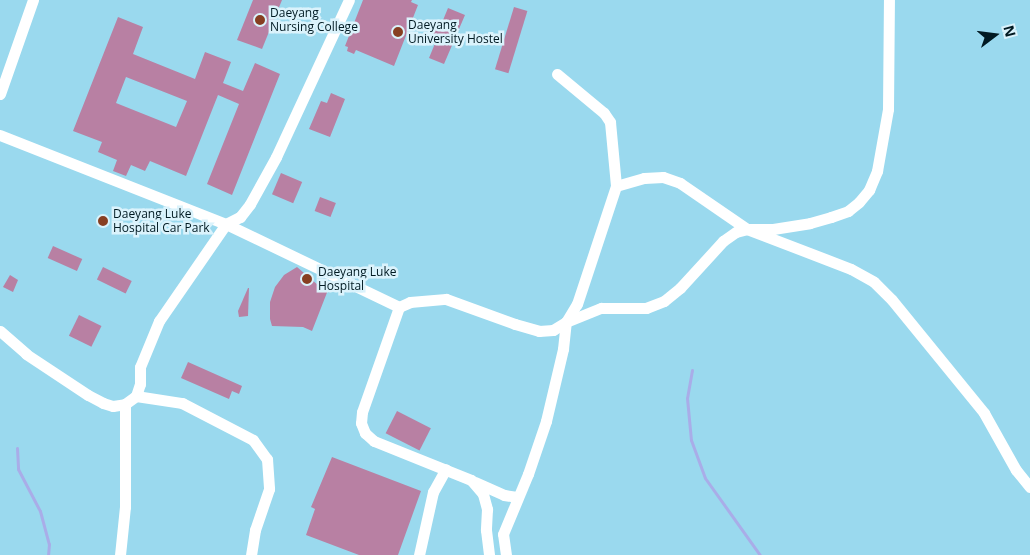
<!DOCTYPE html>
<html>
<head>
<meta charset="utf-8">
<style>
	body { margin:0 }
	#map { position:relative; width:1030px; height:555px; overflow:hidden; background:#9ad9ee; font-family:"Open Sans",sans-serif }
	div>[style] { position:absolute }
	[style*='--x'] { left:calc(var(--x)*1px); top:calc(var(--y)*1px); width:calc(var(--w)*1px); rotate:calc(var(--a)*1deg) }
	.stream>* { height:3px; margin:-1.5px; padding:0 1.5px; transform-origin:1.5px; border-radius:1.5px; background:#a9ade8 }
	.building>* { inset:0; background:#b880a3; transform-origin:0 0 }
	.minor>* { height:11px; margin:-5.5px; padding:0 5.5px; transform-origin:5.5px; border-radius:5.5px; background:#fff }
	.dots>* { width:14px; height:14px; translate:-50% -50%; box-sizing:border-box; border:2px solid #dbf3fc; border-radius:50% }
	span { translate:-50% -50%; white-space:nowrap; text-align:center; line-height:1.15; -webkit-text-stroke:5px #dbf3fc; paint-order:stroke }
	.poi-label { font-size:12px; color:#011a22 }
	.left { translate:0 -50%; text-align:left }
	.north { position:absolute; left:970px; top:10px; width:50px; height:50px; -webkit-text-stroke:4px #dbf3fc; paint-order:stroke; rotate:75deg; font-size:14px; font-weight:700; line-height:20px; text-align:center; color:#011a22 }
	.north::after { content:''; display:block; margin:auto; width:18px; height:22px; background:#011a22; clip-path:polygon(50% 0,100% 100%,50% 72%,0 100%) }
</style>
</head>
<body>
<div id="map">
	<div class="stream">
		<div style="--x:692;--y:370;--w:28;--a:100"></div>
		<div style="--x:687;--y:398;--w:42;--a:84.6"></div>
		<div style="--x:691;--y:440;--w:40;--a:69.8"></div>
		<div style="--x:705;--y:478;--w:95;--a:54.5"></div>
		<div style="--x:17;--y:448;--w:21;--a:87"></div>
		<div style="--x:18;--y:469;--w:47;--a:62.4"></div>
		<div style="--x:40;--y:511;--w:34;--a:75"></div>
		<div style="--x:49;--y:544;--w:11;--a:95"></div>
	</div>
	<div class="building">
		<div style="clip-path:polygon(253px 0,282px 0,262px 49px,237px 40px)"></div>
		<div style="clip-path:polygon(363px 0,412px 0,411px 2px,418px 5px,394px 66px,356px 50px,354px 54px,347px 51px,348px 47px,345px 46px)"></div>
		<div style="left:514px;top:7px;width:14px;height:65px;rotate:17deg"></div>
		<div style="clip-path:polygon(448px 8px,465px 15px,444px 64px,429px 58px,436px 41px,427px 37px,434px 22px,441px 25px)"></div>
		<div style="clip-path:polygon(evenodd,118px 17px,143px 27px,133px 54px,195px 79px,205px 52px,231px 62px,223px 83px,243px 91px,255px 63px,280px 74px,232px 195px,207px 184px,239px 104px,218px 95px,186px 176px,150px 161px,145px 171px,131px 165px,126px 176px,113px 171px,117px 160px,98px 152px,102px 142px,73px 131px,118px 17px,126px 77px,187px 101px,176px 127px,116px 103px,126px 77px)"></div>
		<div style="clip-path:polygon(331px 93px,345px 99px,330px 137px,309px 129px,321px 101px,327px 103px)"></div>
		<div style="left:281px;top:173px;width:23px;height:23px;rotate:23deg"></div>
		<div style="left:320px;top:197px;width:17px;height:15px;rotate:21deg"></div>
		<div style="left:53px;top:246px;width:32px;height:13px;rotate:24deg"></div>
		<div style="left:103px;top:267px;width:32px;height:14px;rotate:26deg"></div>
		<div style="clip-path:polygon(297px 267px,319px 286px,328px 290px,312px 331px,303px 327px,272px 326px,270px 319px,270px 302px,275px 287px,284px 275px)"></div>
		<div style="clip-path:polygon(10px 275px,18px 280px,13px 292px,3px 287px)"></div>
		<div style="clip-path:polygon(248px 288px,249px 288px,248px 316px,239px 317px,238px 311px)"></div>
		<div style="left:79px;top:315px;width:25px;height:23px;rotate:26deg"></div>
		<div style="clip-path:polygon(188px 362px,242px 386px,239px 394px,232px 391px,229px 399px,181px 378px)"></div>
		<div style="left:397px;top:411px;width:38px;height:25px;rotate:27deg"></div>
		<div style="clip-path:polygon(332px 457px,421px 491px,398px 555px,359px 555px,306px 535px,315px 509px,311px 507px)"></div>
	</div>
	<div class="minor">
		<div style="--x:557;--y:74;--w:61;--a:39.7"></div>
		<div style="--x:604;--y:113;--w:11;--a:56"></div>
		<div style="--x:610;--y:122;--w:64;--a:84.6"></div>
		<div style="--x:0;--y:94;--w:100;--a:-70.7"></div>
		<div style="--x:0;--y:135;--w:243;--a:21.5"></div>
		<div style="--x:226;--y:224;--w:16;--a:-27"></div>
		<div style="--x:240;--y:217;--w:16;--a:-52"></div>
		<div style="--x:250;--y:204;--w:54;--a:-61"></div>
		<div style="--x:276;--y:157;--w:173;--a:-65.1"></div>
		<div style="--x:399;--y:307;--w:12;--a:-24"></div>
		<div style="--x:410;--y:302;--w:36;--a:-5"></div>
		<div style="--x:446;--y:299;--w:73;--a:19.9"></div>
		<div style="--x:515;--y:324;--w:25;--a:16"></div>
		<div style="--x:539;--y:331;--w:14;--a:-4"></div>
		<div style="--x:553;--y:330;--w:15;--a:-32"></div>
		<div style="--x:566;--y:322;--w:21;--a:-59"></div>
		<div style="--x:577;--y:304;--w:124;--a:-71.7"></div>
		<div style="--x:616;--y:186;--w:29;--a:-16"></div>
		<div style="--x:644;--y:178;--w:19;--a:-3"></div>
		<div style="--x:663;--y:177;--w:18;--a:19"></div>
		<div style="--x:680;--y:183;--w:81;--a:34.5"></div>
		<div style="--x:747;--y:229;--w:111;--a:21"></div>
		<div style="--x:851;--y:269;--w:26;--a:29"></div>
		<div style="--x:874;--y:282;--w:25;--a:45"></div>
		<div style="--x:892;--y:300;--w:146;--a:50.8"></div>
		<div style="--x:984;--y:413;--w:65;--a:60.7"></div>
		<div style="--x:1016;--y:470;--w:22;--a:51"></div>
		<div style="--x:399;--y:307;--w:111;--a:109.4"></div>
		<div style="--x:362;--y:412;--w:11;--a:95"></div>
		<div style="--x:361;--y:423;--w:11;--a:68"></div>
		<div style="--x:365;--y:433;--w:12;--a:42"></div>
		<div style="--x:374;--y:441;--w:105;--a:21.9"></div>
		<div style="--x:471;--y:480;--w:18;--a:49"></div>
		<div style="--x:483;--y:494;--w:16;--a:75"></div>
		<div style="--x:487;--y:509;--w:21;--a:93"></div>
		<div style="--x:486;--y:530;--w:25;--a:83"></div>
		<div style="--x:0;--y:331;--w:35;--a:41"></div>
		<div style="--x:26;--y:354;--w:74;--a:33.5"></div>
		<div style="--x:88;--y:395;--w:17;--a:28"></div>
		<div style="--x:103;--y:403;--w:10;--a:17"></div>
		<div style="--x:113;--y:406;--w:12;--a:-9"></div>
		<div style="--x:125;--y:404;--w:14;--a:-36"></div>
		<div style="--x:136;--y:396;--w:13;--a:-72"></div>
		<div style="--x:140;--y:384;--w:17;--a:-90"></div>
		<div style="--x:140;--y:367;--w:50;--a:-67.6"></div>
		<div style="--x:159;--y:321;--w:118;--a:-55.4"></div>
		<div style="--x:226;--y:224;--w:192;--a:25.6"></div>
		<div style="--x:136;--y:396;--w:47;--a:8.7"></div>
		<div style="--x:182;--y:403;--w:80;--a:27.5"></div>
		<div style="--x:253;--y:440;--w:24;--a:54"></div>
		<div style="--x:267;--y:459;--w:30;--a:86"></div>
		<div style="--x:269;--y:489;--w:43;--a:108.9"></div>
		<div style="--x:255;--y:530;--w:25;--a:99"></div>
		<div style="--x:475;--y:482;--w:32;--a:24"></div>
		<div style="--x:504;--y:495;--w:13;--a:9"></div>
		<div style="--x:120;--y:555;--w:48;--a:-84.1"></div>
		<div style="--x:125;--y:507;--w:103;--a:-90"></div>
		<div style="--x:419;--y:555;--w:65;--a:-77.5"></div>
		<div style="--x:433;--y:492;--w:26;--a:-61"></div>
		<div style="--x:506;--y:555;--w:21;--a:-98"></div>
		<div style="--x:503;--y:534;--w:65;--a:-67.4"></div>
		<div style="--x:528;--y:474;--w:56;--a:-71.2"></div>
		<div style="--x:546;--y:421;--w:74;--a:-76.7"></div>
		<div style="--x:563;--y:349;--w:27;--a:-84"></div>
		<div style="--x:566;--y:322;--w:38;--a:-22"></div>
		<div style="--x:601;--y:308;--w:45;--a:0"></div>
		<div style="--x:646;--y:308;--w:19;--a:-21"></div>
		<div style="--x:664;--y:301;--w:21;--a:-39"></div>
		<div style="--x:680;--y:288;--w:64;--a:-47.5"></div>
		<div style="--x:723;--y:241;--w:16;--a:-35"></div>
		<div style="--x:736;--y:232;--w:11;--a:-15"></div>
		<div style="--x:747;--y:229;--w:26;--a:0"></div>
		<div style="--x:773;--y:229;--w:37;--a:-9"></div>
		<div style="--x:810;--y:223;--w:22;--a:-16"></div>
		<div style="--x:831;--y:217;--w:18;--a:-19"></div>
		<div style="--x:848;--y:211;--w:14;--a:-39"></div>
		<div style="--x:859;--y:202;--w:16;--a:-50"></div>
		<div style="--x:869;--y:190;--w:21;--a:-67"></div>
		<div style="--x:877;--y:171;--w:63;--a:-79.9"></div>
		<div style="--x:888;--y:109;--w:109;--a:-89.5"></div>
	</div>
	<div class="dots">
		<div style="left:260px;top:20px;background:#873f22"></div>
		<div style="left:398px;top:32px;background:#873f22"></div>
		<div style="left:103px;top:221px;background:#873f22"></div>
		<div style="left:307px;top:279px;background:#873f22"></div>
	</div>
	<div class="poi-label">
		<span class="left" style="left:270px;top:20px">Daeyang<br>Nursing College</span>
		<span class="left" style="left:408px;top:32px">Daeyang<br>University Hostel</span>
		<span class="left" style="left:113px;top:221px">Daeyang Luke<br>Hospital Car Park</span>
		<span class="left" style="left:318px;top:279px">Daeyang Luke<br>Hospital</span>
	</div>
	<div class="north">N</div>
</div>
</body>
</html>
